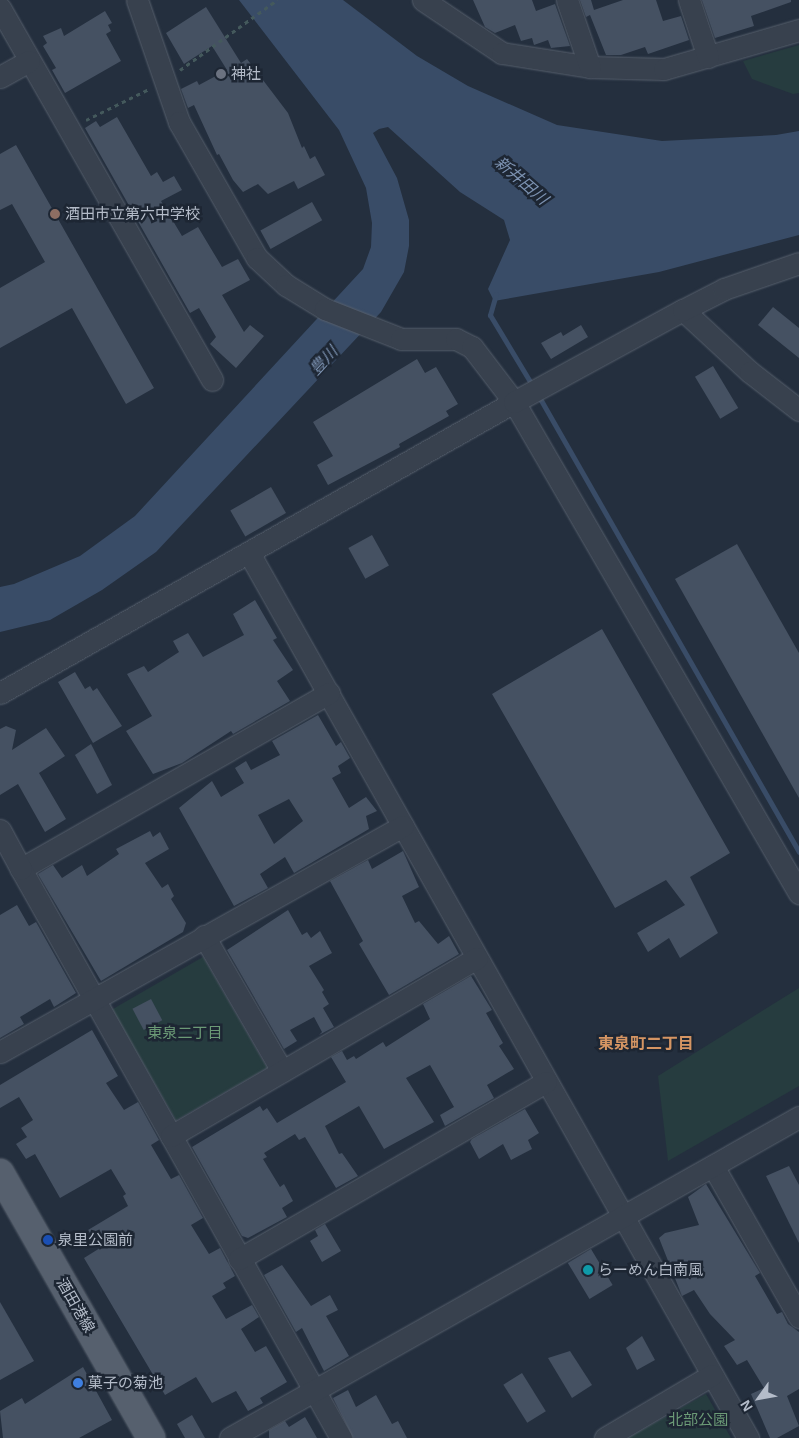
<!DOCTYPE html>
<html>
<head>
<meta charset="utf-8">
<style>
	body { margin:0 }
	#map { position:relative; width:799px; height:1438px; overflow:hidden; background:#242f3e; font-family:Helvetica,"Noto Sans JP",sans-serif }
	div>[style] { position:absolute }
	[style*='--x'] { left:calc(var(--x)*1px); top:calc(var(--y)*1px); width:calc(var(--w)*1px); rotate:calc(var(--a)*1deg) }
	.green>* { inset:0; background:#263c3f; transform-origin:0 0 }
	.water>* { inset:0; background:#394c67 }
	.stream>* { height:5px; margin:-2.5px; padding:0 2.5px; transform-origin:2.5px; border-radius:2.5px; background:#394c67 }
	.building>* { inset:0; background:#455162; transform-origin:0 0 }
	.path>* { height:3px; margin-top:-1.5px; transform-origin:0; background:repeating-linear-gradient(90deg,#44595c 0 4px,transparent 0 8px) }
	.roads { filter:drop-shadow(0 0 1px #565f6c) drop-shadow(0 0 1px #565f6c) }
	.minor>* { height:21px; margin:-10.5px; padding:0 10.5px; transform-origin:10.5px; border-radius:10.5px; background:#38414e }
	.major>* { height:28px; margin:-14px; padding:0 14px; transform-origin:14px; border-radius:14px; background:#56606e }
	.dots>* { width:14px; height:14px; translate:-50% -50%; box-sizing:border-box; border:2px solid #1d2633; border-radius:50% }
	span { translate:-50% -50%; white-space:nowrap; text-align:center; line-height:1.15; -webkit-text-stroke:5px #1d2633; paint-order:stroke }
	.poi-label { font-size:15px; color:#b4bcc9 }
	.left { translate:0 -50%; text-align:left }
	.park-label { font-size:15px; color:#6b9a76 }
	.street-label { font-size:15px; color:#b4bcc9 }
	.water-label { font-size:16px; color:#7c92b1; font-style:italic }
	.neighbourhood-label { font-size:16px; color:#d59563; font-weight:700 }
	.north { position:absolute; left:734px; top:1373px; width:50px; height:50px; -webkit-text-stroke:4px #1d2633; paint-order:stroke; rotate:238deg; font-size:14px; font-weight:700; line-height:20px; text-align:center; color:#b4bcc9 }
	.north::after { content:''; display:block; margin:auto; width:18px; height:22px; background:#b4bcc9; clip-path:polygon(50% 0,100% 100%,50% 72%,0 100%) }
</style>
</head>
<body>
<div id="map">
	<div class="green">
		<div style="clip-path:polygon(799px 45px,799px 93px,793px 94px,752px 79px,743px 61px)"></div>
		<div style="left:203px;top:957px;width:128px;height:105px;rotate:60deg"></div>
		<div style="clip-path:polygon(799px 988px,799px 1086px,668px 1161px,658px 1076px)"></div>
		<div style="clip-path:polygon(706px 1394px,731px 1438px,628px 1438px)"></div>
	</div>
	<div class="water">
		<div style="clip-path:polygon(239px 0,343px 0,417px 56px,468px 86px,557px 125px,662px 141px,776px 135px,799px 131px,799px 235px,659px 272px,494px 301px,488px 289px,510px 240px,504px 220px,460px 192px,388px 127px,379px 129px,373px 133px,397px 178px,409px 220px,409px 246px,404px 272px,381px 312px,156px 552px,102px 590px,50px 620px,0 632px,0 587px,14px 584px,80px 556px,135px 516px,363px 269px,371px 247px,372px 223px,366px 188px,339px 130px)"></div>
	</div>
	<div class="stream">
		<div style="--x:496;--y:294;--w:22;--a:106"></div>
		<div style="--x:490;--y:315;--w:82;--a:59"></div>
		<div style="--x:538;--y:395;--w:526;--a:60.27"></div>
	</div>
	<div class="building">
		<div style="clip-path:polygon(473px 0,532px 0,536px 11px,555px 4px,570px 46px,551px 48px,548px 40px,534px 45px,532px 38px,521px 41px,515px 25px,495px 33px,485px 27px)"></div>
		<div style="clip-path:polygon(580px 0,591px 0,594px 10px,623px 0,656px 0,663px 21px,681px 16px,689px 40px,648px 54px,645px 47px,621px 55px,606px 55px,590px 15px,586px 17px)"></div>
		<div style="clip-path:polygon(702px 0,791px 0,791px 2px,751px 16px,754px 26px,715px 38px)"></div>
		<div style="clip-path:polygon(206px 7px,241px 63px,247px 59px,288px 113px,302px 148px,304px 146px,310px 159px,315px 156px,325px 175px,298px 189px,294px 181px,268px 194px,258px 184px,243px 192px,233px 180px,219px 154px,217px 155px,194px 105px,188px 108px,181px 89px,197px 81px,199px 85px,227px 70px,212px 46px,184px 64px,166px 33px)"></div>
		<div style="clip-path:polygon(105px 11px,112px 23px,108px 25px,111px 31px,106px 34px,121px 61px,65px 93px,52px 70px,56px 68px,43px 46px,47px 43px,43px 36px,61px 28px,64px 36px)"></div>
		<div style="clip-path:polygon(117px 117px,151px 176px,157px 172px,163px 182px,174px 176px,182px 190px,161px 201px,182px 236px,198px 227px,222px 267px,238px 259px,250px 280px,222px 295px,244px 332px,250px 325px,264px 336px,236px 368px,210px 344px,216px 337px,199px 308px,190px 313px,85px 128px,96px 121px,100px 127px)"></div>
		<div style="clip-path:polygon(16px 145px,154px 388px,126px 404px,72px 308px,0 348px,0 288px,45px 262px,12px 204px,0 210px,0 154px)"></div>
		<div style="left:312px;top:202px;width:21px;height:59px;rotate:61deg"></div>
		<div style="clip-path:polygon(773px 307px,799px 328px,799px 358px,758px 325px)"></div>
		<div style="clip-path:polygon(581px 325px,588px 337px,551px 359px,541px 343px,561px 332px,563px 336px)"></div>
		<div style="clip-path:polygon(417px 359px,425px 373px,436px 367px,458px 404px,446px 411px,449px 416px,399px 444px,400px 447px,328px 485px,317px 465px,333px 456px,313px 422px)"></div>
		<div style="left:713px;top:366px;width:49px;height:21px;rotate:59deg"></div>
		<div style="left:271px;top:487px;width:30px;height:47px;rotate:60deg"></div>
		<div style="left:372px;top:535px;width:35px;height:27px;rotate:61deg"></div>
		<div style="clip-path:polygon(737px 544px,799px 653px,799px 798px,675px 579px)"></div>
		<div style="clip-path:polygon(255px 600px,277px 638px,273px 640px,293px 670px,277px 681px,290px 701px,233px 734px,231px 731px,182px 763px,153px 774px,126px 731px,152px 716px,127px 674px,144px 666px,148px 672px,179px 652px,173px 641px,188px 633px,203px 657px,244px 635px,233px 614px)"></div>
		<div style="clip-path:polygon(602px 629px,730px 853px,690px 877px,718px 933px,680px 958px,669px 938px,648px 952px,637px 933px,685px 905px,666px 880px,615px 908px,492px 694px)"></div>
		<div style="clip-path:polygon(75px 672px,85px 689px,90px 686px,93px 691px,97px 688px,122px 726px,93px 743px,58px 682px)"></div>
		<div style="clip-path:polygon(evenodd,318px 715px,336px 746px,341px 742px,350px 758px,338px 766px,341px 773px,332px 778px,349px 808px,366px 797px,377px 811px,366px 816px,369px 829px,294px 873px,285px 857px,260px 874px,268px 888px,234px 906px,179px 808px,212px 781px,221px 797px,244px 783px,235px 768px,246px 761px,251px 770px,280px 755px,272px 741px,318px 715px,289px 799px,303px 821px,274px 844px,258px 815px,289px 799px)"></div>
		<div style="clip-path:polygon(6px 726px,16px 730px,12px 750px,46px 728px,65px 756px,39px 773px,66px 819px,45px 832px,18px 784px,0 795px,0 729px)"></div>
		<div style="clip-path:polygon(91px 744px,112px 785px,97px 794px,75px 755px)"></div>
		<div style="clip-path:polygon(150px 831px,153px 837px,160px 832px,169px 849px,145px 863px,162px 888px,168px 884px,174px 896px,171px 899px,186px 923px,183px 932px,101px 981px,38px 874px,53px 865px,62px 878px,82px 865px,87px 876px,119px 854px,116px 849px)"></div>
		<div style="clip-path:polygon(403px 851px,419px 887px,402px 896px,415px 923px,419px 921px,438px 944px,449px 936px,459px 954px,389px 995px,359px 944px,363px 941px,330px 881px,368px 860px,372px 869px)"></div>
		<div style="clip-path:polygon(17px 905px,29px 926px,36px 922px,76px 993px,54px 1007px,50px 999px,20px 1017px,24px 1024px,0 1038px,0 915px)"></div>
		<div style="clip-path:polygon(288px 910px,302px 935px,307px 932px,311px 938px,320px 931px,332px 953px,309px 966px,324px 990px,322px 992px,329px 1004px,323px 1008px,334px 1027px,319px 1035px,322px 1032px,314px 1017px,290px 1030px,297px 1041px,284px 1049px,227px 950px)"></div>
		<div style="clip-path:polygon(471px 976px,492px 1010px,486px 1013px,503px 1043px,499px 1046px,514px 1069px,487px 1085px,494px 1098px,445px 1126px,440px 1115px,454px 1107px,430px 1065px,406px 1078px,434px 1122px,384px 1149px,359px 1106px,325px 1126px,339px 1154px,342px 1153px,358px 1176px,336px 1188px,305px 1137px,299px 1140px,295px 1134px,264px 1153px,267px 1157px,263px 1159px,280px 1187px,284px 1184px,293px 1201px,282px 1208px,287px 1217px,248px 1238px,242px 1236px,192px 1147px,260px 1106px,263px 1111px,267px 1108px,277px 1123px,346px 1082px,331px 1057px,342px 1051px,347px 1060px,354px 1056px,356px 1059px,383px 1042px,386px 1047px,430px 1019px,423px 1004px)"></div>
		<div style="left:151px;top:999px;width:24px;height:21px;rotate:62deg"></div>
		<div style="clip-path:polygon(92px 1030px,118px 1076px,106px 1083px,124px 1110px,138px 1102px,159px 1140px,151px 1145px,171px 1179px,179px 1175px,203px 1218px,191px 1225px,209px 1254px,220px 1248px,235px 1276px,223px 1283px,226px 1288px,212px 1296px,226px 1319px,252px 1305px,259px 1317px,241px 1329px,255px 1352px,266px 1346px,287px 1382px,260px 1398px,263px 1403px,248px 1411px,236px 1391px,212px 1403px,196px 1377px,165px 1395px,84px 1258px,100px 1248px,88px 1230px,128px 1206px,123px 1196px,126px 1194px,111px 1169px,60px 1198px,35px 1154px,26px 1159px,16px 1144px,27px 1137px,21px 1128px,33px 1120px,19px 1097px,0 1108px,0 1085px)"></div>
		<div style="clip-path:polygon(525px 1109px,539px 1133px,528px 1140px,532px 1149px,511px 1160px,503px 1144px,479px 1159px,470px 1142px,472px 1139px)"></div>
		<div style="clip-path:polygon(789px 1166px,799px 1185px,799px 1243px,766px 1176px)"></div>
		<div style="clip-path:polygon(706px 1184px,760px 1273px,755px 1276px,777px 1314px,782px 1312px,788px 1324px,799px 1332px,799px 1389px,787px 1396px,799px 1426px,777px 1438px,770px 1438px,751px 1394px,764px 1388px,747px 1360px,737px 1365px,724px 1346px,735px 1340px,710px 1314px,694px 1290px,682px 1296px,659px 1238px,665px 1233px,699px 1225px,688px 1197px)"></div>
		<div style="clip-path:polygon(325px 1224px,341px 1251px,322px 1262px,310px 1241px,318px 1236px,315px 1230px)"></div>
		<div style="left:591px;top:1249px;width:42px;height:27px;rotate:59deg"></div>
		<div style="clip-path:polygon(282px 1265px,311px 1306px,330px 1295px,338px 1310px,326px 1316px,349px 1356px,324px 1371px,302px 1328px,296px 1332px,264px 1275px)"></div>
		<div style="clip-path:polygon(0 1302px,34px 1361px,0 1380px)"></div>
		<div style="clip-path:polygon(642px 1336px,655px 1360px,637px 1370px,626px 1348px)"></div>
		<div style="clip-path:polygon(570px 1351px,592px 1385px,572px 1398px,548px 1358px)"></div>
		<div style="clip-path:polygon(83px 1367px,112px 1420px,79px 1438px,3px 1438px,0 1411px,22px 1398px,25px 1404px)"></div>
		<div style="left:522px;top:1373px;width:45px;height:22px;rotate:58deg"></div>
		<div style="clip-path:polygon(348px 1390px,356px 1407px,376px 1395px,392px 1424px,398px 1421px,407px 1438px,353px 1438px,333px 1398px)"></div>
		<div style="clip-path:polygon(192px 1415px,205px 1438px,185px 1438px,177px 1424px)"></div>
		<div style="clip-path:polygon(305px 1417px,317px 1438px,269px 1438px,269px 1430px,285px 1421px,289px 1427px)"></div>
	</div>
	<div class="path">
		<div style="--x:180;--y:70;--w:120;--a:-35.8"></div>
		<div style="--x:86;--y:120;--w:70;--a:-26.2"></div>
	</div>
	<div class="roads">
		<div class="minor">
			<div style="--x:137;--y:0;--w:129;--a:71"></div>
			<div style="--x:179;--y:122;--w:157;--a:60.2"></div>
			<div style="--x:257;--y:258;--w:40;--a:43"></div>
			<div style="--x:286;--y:285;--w:46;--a:31.6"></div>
			<div style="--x:325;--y:309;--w:82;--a:21.5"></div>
			<div style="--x:401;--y:339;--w:55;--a:0"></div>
			<div style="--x:456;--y:339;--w:18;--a:27"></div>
			<div style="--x:472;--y:347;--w:69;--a:52.6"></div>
			<div style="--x:514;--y:402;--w:568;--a:59.87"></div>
			<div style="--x:423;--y:0;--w:95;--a:33.9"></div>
			<div style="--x:502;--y:53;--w:89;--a:9"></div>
			<div style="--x:590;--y:67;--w:74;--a:1.5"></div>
			<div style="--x:664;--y:69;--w:141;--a:-16.1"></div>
			<div style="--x:567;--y:0;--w:71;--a:71.1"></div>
			<div style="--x:689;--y:0;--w:60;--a:71.6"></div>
			<div style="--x:0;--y:8;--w:428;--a:60.3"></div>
			<div style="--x:0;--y:77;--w:33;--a:-29"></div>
			<div style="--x:683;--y:310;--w:91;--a:42.8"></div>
			<div style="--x:750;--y:372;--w:62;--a:37.8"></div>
			<div style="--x:249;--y:553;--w:1016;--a:60.58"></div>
			<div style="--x:0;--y:693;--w:591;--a:-29.52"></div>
			<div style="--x:514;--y:402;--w:192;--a:-28.6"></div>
			<div style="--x:683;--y:310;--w:46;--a:-27.1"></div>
			<div style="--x:724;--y:289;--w:79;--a:-19.1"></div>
			<div style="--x:329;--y:693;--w:355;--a:150.3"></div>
			<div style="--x:21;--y:869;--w:653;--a:60.65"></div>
			<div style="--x:0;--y:830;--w:44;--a:61.7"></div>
			<div style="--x:204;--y:936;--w:156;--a:60"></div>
			<div style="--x:0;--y:1052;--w:462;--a:-29.3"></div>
			<div style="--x:171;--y:1136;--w:354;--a:-30.2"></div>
			<div style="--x:713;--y:1166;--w:174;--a:60.3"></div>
			<div style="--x:239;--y:1259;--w:354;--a:-30"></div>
			<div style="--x:230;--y:1438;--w:653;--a:-29.43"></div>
			<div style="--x:605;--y:1438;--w:124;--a:-30.5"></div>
		</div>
		<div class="major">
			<div style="--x:0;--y:1173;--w:305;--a:60.3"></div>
		</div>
	</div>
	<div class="dots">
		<div style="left:221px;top:74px;background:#6b7280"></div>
		<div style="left:55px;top:214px;background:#8d6e63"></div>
		<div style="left:48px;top:1240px;background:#1a4fb4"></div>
		<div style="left:588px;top:1270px;background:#0f9aa8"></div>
		<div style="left:78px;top:1383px;background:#3f7fe0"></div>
	</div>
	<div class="poi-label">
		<span class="left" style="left:231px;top:74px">神社</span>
		<span class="left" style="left:65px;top:214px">酒田市立第六中学校</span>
		<span class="left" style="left:58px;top:1240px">泉里公園前</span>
		<span class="left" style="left:598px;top:1270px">らーめん白南風</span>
		<span class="left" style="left:88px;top:1383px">菓子の菊池</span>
	</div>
	<div class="park-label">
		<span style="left:185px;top:1033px">東泉二丁目</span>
		<span style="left:698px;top:1420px">北部公園</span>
	</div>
	<div class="street-label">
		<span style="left:76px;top:1305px;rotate:60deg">酒田港線</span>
	</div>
	<div class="water-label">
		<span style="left:521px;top:181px;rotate:41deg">新井田川</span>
		<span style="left:324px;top:361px;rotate:-47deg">豊川</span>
	</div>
	<div class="neighbourhood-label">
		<span style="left:646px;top:1044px">東泉町二丁目</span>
	</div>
	<div class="north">N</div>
</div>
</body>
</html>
